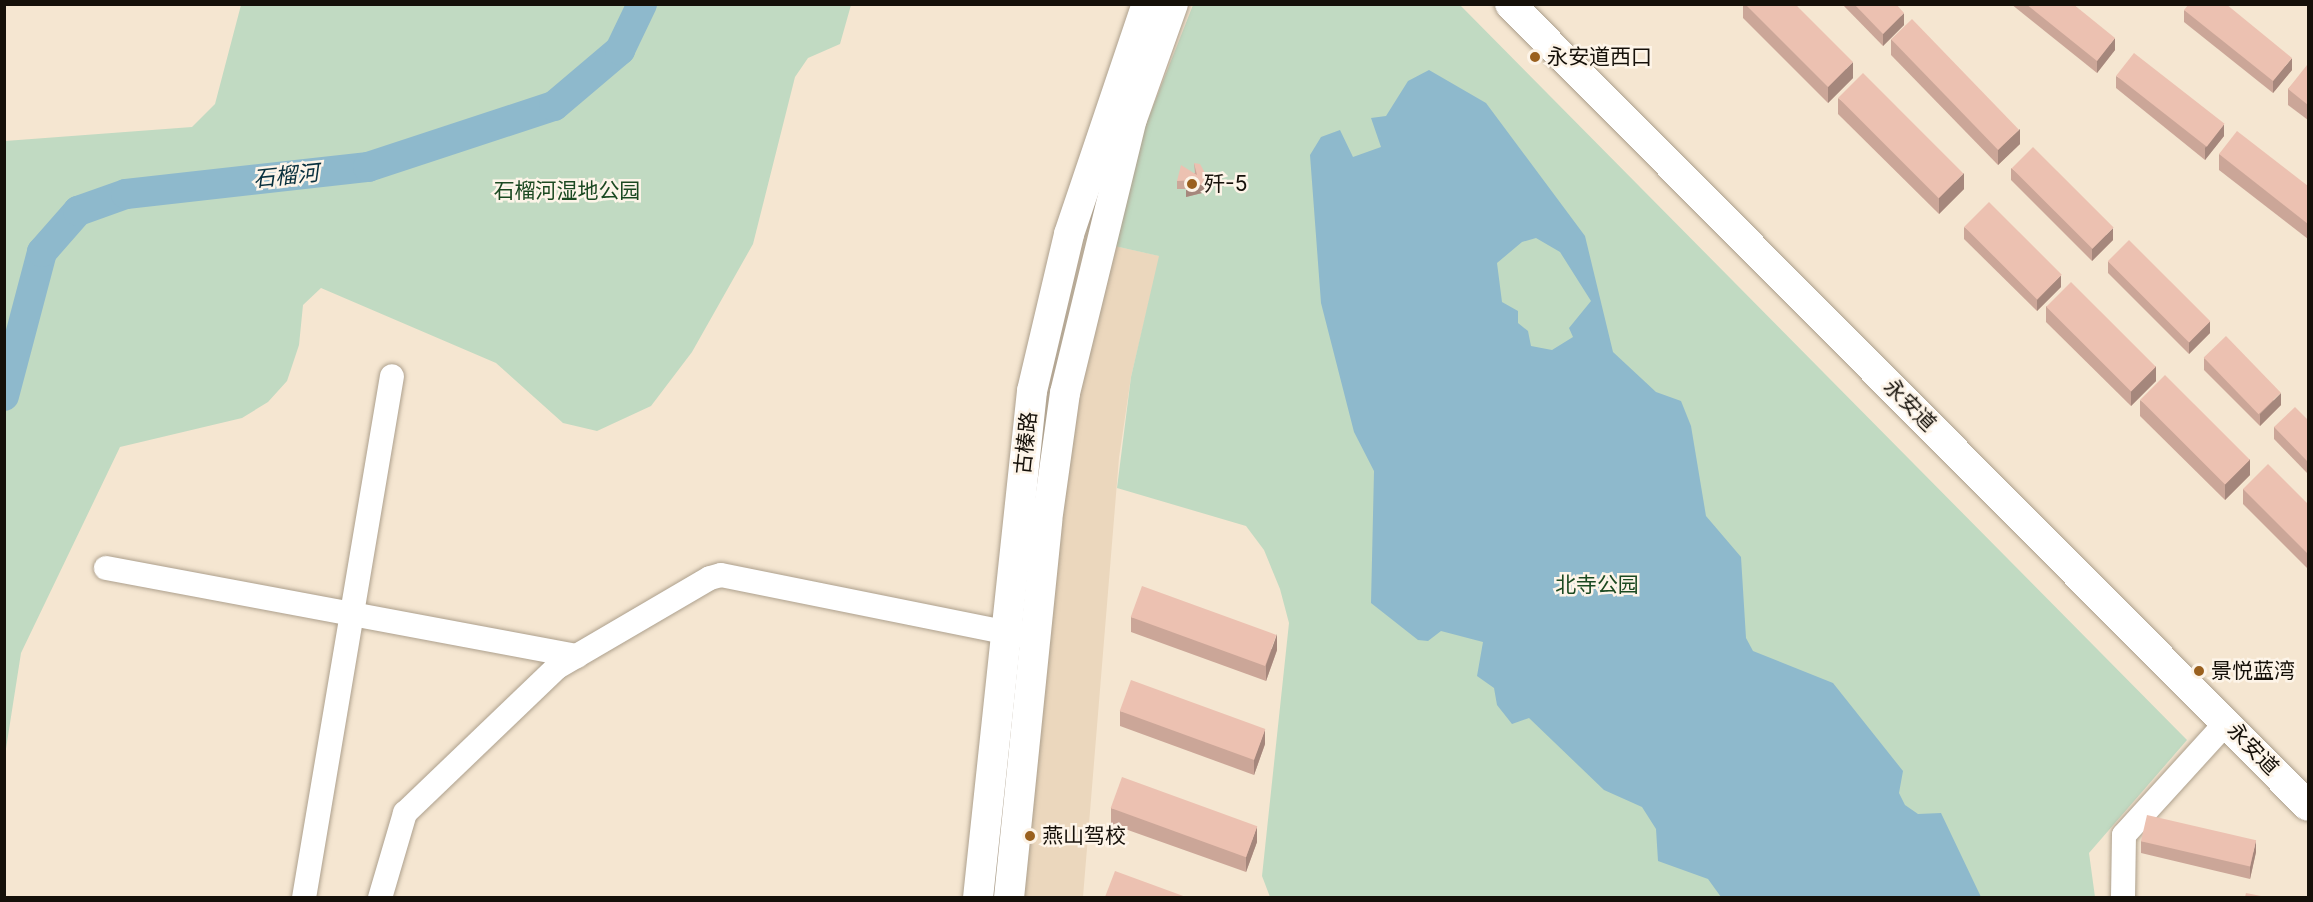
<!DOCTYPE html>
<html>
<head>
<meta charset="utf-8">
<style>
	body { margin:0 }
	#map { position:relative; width:2313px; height:902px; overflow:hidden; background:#f5e6d1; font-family:Inter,"Noto Sans SC",sans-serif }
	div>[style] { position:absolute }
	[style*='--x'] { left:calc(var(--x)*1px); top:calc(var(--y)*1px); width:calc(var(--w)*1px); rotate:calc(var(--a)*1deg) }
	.built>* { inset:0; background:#ebd7bd }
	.green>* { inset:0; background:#c1dac2 }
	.water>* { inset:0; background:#8eb9cc }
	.river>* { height:30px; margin:-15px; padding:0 15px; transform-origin:15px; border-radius:15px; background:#8eb9cc }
	.roads { filter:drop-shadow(0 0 2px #ada08d) drop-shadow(0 0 2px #ada08d) }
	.minor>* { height:24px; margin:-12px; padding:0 12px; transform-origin:12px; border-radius:12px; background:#fff }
	.major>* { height:30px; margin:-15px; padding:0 15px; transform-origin:15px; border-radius:15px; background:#fff }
	.wall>* { inset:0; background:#cba698 }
	.shaded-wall>* { inset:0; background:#a5877c }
	.building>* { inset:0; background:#ecc1b1; transform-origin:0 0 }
	.dots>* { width:16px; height:16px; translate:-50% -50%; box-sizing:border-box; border:3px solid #fdf4e8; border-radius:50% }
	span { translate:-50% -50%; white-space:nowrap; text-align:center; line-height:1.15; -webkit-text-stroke:5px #fdf4e8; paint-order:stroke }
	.poi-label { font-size:21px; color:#151009 }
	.left { translate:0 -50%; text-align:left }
	.park-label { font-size:21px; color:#1b4921 }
	.street-label { font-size:21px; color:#151009 }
	.water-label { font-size:22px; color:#072f3d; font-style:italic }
	.frame { position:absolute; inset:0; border:6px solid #151009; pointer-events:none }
</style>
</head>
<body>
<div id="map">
	<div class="built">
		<div style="clip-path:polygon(1110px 245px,1160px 256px,1131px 377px,1119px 458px,1083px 897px,1024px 898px,1061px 515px,1080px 368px)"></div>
	</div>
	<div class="green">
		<div style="clip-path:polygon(241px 5px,851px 5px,840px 44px,808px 58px,795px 77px,753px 244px,692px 352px,651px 406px,597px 431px,563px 423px,496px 363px,321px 288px,303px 305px,299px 345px,287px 381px,268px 402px,242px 418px,120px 447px,21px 653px,5px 755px,5px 141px,192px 127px,215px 104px)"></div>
		<div style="clip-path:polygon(1193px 5px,1460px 5px,2187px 740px,2089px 853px,2095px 897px,1270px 897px,1262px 876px,1289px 623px,1280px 589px,1264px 550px,1246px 526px,1117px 488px,1131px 377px,1159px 256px,1110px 245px,1139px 142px)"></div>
	</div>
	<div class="water">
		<div style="clip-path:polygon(evenodd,1429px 70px,1486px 103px,1585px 236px,1613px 352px,1656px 392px,1681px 401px,1691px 426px,1706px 516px,1741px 557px,1746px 638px,1753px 651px,1833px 683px,1903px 771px,1899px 793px,1905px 805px,1918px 814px,1941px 813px,1981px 897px,1721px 897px,1708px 879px,1658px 861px,1656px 829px,1642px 807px,1604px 790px,1529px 718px,1512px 724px,1497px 705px,1494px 688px,1477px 676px,1483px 642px,1441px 631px,1428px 641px,1418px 640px,1371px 603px,1374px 471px,1354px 432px,1321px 303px,1310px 155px,1321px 137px,1340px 130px,1353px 157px,1381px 147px,1371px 118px,1386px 116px,1408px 81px,1429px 70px,1536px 238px,1560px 252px,1591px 301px,1569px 328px,1573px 337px,1552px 350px,1531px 346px,1528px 331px,1518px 323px,1518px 311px,1502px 302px,1497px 263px,1522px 242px,1536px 238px)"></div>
	</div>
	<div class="river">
		<div style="--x:4;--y:396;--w:149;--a:-75.2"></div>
		<div style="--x:42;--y:252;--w:55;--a:-48.7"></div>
		<div style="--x:78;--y:211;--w:51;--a:-19.5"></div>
		<div style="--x:126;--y:194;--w:244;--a:-6.4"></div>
		<div style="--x:368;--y:167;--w:196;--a:-18.2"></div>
		<div style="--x:554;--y:106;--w:87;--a:-40.3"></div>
		<div style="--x:620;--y:50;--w:51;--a:-64.4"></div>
	</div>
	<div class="roads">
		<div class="minor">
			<div style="--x:106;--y:568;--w:479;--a:10.6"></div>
			<div style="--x:304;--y:898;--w:529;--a:-80.43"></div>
			<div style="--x:380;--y:898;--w:89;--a:-73.6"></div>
			<div style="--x:405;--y:813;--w:209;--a:-43.8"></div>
			<div style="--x:556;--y:668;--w:178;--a:-30.3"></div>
			<div style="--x:710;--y:578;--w:11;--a:-15"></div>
			<div style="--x:721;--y:575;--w:309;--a:11.4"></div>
			<div style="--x:2123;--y:898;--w:63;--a:-89.1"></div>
			<div style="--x:2124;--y:835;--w:153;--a:-47.7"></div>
		</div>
		<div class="major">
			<div style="--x:1510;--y:4;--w:1131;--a:45.14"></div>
			<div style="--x:978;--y:898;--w:510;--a:-83.92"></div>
			<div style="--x:1032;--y:391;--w:161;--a:-76.7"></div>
			<div style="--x:1069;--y:234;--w:243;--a:-71.3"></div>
			<div style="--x:1009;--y:898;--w:379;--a:-84.2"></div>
			<div style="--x:1047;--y:521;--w:129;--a:-82"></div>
			<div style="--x:1065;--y:393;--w:282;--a:-76.3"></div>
			<div style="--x:1132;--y:119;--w:122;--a:-70.4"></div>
		</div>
	</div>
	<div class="wall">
		<div style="clip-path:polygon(1743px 4px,1795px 4px,1853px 78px,1828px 103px,1743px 18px)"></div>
		<div style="clip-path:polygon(1842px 4px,1896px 4px,1904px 25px,1883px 46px)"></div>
		<div style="clip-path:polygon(2011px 4px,2073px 4px,2115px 50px,2097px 73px)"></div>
		<div style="clip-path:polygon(2184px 10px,2292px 70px,2273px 93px,2184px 22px)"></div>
		<div style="clip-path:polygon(1891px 39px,2020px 144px,1998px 165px,1891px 55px)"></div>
		<div style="clip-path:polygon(2308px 67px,2308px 120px,2288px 105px,2288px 89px)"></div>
		<div style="clip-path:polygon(2116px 76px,2224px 136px,2205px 160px,2116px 88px)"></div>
		<div style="clip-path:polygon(1838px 98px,1964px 189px,1939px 214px,1838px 114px)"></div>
		<div style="clip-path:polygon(2219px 154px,2308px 186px,2308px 239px,2219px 170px)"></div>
		<div style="clip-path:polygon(1194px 163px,1210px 191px,1186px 197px,1187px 189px,1177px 189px,1177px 181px,1195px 173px)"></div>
		<div style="clip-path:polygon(2011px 168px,2113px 240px,2092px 261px,2011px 180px)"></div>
		<div style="clip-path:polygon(1964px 227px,2061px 287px,2037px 311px,1964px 239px)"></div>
		<div style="clip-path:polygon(2108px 261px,2210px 333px,2189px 354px,2108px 273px)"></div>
		<div style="clip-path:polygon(2046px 306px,2156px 381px,2131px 406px,2046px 322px)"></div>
		<div style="clip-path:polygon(2204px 358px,2281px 405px,2260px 426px,2204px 370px)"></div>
		<div style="clip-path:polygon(2140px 400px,2250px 475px,2225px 500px,2140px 416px)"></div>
		<div style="clip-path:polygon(2308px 420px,2308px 474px,2274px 439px,2274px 427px)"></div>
		<div style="clip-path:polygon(2243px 489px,2308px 504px,2308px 569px,2243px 504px)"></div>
		<div style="clip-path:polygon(1131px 617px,1277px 650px,1266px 681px,1131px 632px)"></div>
		<div style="clip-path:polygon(1120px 711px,1265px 744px,1254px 775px,1120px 726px)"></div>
		<div style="clip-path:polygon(1111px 808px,1257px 842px,1246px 872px,1111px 824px)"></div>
		<div style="clip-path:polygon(2141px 841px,2256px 852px,2250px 879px,2141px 853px)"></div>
	</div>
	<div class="shaded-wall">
		<div style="clip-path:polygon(1904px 13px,1904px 25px,1883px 46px,1883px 34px)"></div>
		<div style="clip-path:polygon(2115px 38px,2115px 50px,2097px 73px,2097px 61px)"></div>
		<div style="clip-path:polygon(2292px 58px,2292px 70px,2273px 93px,2273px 81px)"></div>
		<div style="clip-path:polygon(1853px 62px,1853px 78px,1828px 103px,1828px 87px)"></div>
		<div style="clip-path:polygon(2224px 124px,2224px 136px,2205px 160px,2205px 148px)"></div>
		<div style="clip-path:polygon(2020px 129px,2020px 144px,1998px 165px,1998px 149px)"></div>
		<div style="clip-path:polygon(1964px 173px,1964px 189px,1939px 214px,1939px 198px)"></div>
		<div style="clip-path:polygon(1210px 182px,1210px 191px,1186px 197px,1186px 189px)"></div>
		<div style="clip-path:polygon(2113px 228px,2113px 240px,2092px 261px,2092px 249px)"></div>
		<div style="clip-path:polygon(2061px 275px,2061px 287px,2037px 311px,2037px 300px)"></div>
		<div style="clip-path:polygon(2210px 321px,2210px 333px,2189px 354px,2189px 342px)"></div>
		<div style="clip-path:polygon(2156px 366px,2156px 381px,2131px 406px,2131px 391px)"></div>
		<div style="clip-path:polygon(2281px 393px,2281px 405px,2260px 426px,2260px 414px)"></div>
		<div style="clip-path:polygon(2250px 459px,2250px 475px,2225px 500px,2225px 484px)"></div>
		<div style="clip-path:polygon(1277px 634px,1277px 650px,1266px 681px,1266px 665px)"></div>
		<div style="clip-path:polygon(1265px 729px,1265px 744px,1254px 775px,1254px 759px)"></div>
		<div style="clip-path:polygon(1257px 826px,1257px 842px,1246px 872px,1246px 857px)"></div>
		<div style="clip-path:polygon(2256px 840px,2256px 852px,2250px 879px,2250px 867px)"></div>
	</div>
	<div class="building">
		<div style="clip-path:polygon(1745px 4px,1795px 4px,1853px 62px,1828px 87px)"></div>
		<div style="clip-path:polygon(1854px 4px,1896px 4px,1904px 13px,1883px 34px)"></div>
		<div style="clip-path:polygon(2026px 4px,2073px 4px,2115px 38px,2097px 61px)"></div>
		<div style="clip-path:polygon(2189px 4px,2226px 4px,2292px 58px,2273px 81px,2184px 10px)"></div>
		<div style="left:1912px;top:19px;width:154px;height:29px;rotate:46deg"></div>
		<div style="left:2134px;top:53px;width:115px;height:29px;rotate:38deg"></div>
		<div style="clip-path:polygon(2307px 65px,2308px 67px,2308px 105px,2288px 89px)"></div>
		<div style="left:1863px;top:73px;width:142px;height:35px;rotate:45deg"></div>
		<div style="clip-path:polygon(2237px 131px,2308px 186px,2308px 224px,2219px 154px)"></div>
		<div style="left:2033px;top:147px;width:114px;height:30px;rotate:45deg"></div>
		<div style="clip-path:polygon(1194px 163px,1200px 164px,1210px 182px,1186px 189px,1196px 180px,1177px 181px,1181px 165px,1197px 175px)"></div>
		<div style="left:1989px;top:202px;width:103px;height:35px;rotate:45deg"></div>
		<div style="left:2129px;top:240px;width:115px;height:30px;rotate:45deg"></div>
		<div style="left:2071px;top:282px;width:120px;height:35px;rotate:45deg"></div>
		<div style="left:2226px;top:336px;width:79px;height:31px;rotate:46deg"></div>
		<div style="left:2165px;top:375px;width:120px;height:35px;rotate:45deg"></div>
		<div style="clip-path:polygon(2295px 407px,2308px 420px,2308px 462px,2274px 427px)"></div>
		<div style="clip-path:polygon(2268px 464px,2308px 504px,2308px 554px,2243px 489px)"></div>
		<div style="left:1142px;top:586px;width:143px;height:33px;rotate:20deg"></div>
		<div style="left:1131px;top:680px;width:143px;height:33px;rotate:20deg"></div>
		<div style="left:1122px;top:777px;width:144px;height:33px;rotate:20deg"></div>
		<div style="left:2147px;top:815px;width:112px;height:27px;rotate:13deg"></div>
		<div style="clip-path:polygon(1115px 871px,1186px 897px,1105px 897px)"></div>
		<div style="clip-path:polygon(2246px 893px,2266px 897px,2245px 897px)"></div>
	</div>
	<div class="dots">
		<div style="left:1535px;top:57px;background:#9a601e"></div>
		<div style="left:1192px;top:184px;background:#9a601e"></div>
		<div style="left:2199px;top:671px;background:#9a601e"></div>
		<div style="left:1030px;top:836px;background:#9a601e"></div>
	</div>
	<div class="poi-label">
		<span class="left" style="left:1547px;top:57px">永安道西口</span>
		<span class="left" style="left:1204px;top:184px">歼-5</span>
		<span class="left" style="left:2211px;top:671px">景悦蓝湾</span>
		<span class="left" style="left:1042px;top:836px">燕山驾校</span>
	</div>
	<div class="park-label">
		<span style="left:567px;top:191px">石榴河湿地公园</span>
		<span style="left:1597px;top:585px">北寺公园</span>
	</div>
	<div class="street-label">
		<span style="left:1910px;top:405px;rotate:45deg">永安道</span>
		<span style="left:1026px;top:443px;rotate:-84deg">古榛路</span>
		<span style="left:2253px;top:749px;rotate:46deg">永安道</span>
	</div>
	<div class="water-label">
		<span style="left:286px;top:176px;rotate:-6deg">石榴河</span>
	</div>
	<div class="frame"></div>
</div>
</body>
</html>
